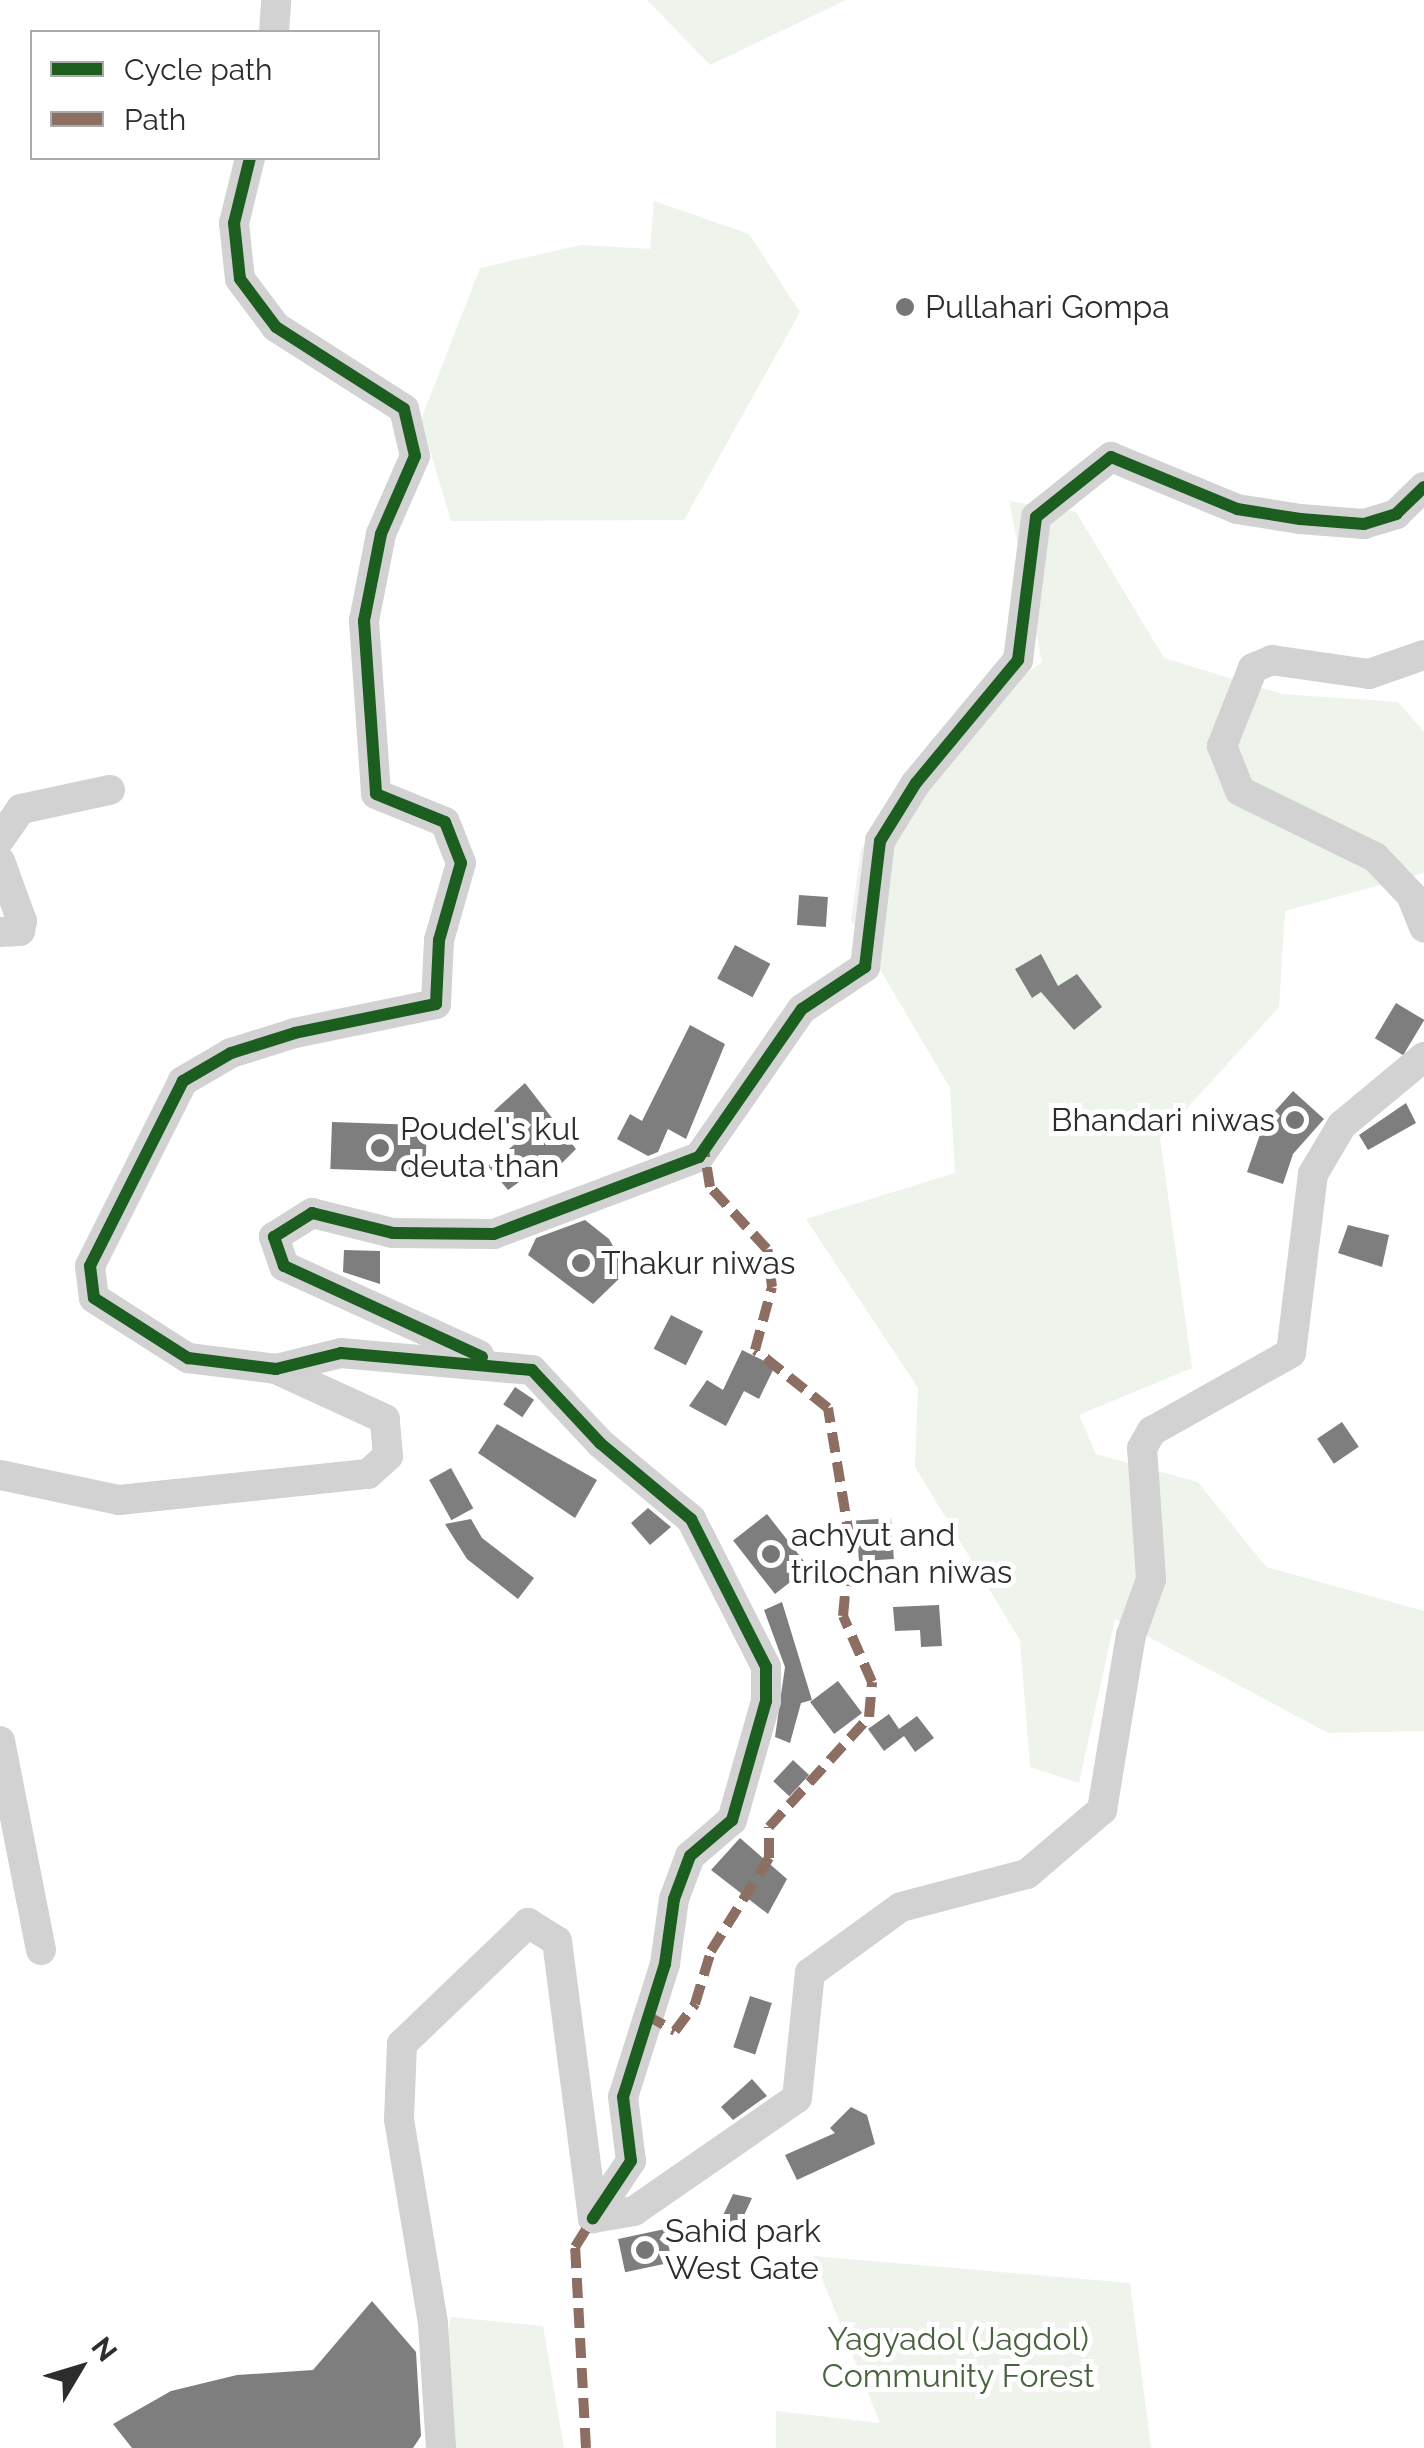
<!DOCTYPE html>
<html>
<head>
<meta charset="utf-8">
<style>
	body { margin:0 }
	#map { position:relative; width:1424px; height:2448px; overflow:hidden; background:#fff; font-family:Raleway,sans-serif }
	div>[style] { position:absolute }
	[style*='--x'] { left:calc(var(--x)*1px); top:calc(var(--y)*1px); width:calc(var(--w)*1px); rotate:calc(var(--a)*1deg) }
	.green>* { inset:0; background:#eef3ec }
	.building>* { inset:0; background:#7e7e7e; transform-origin:0 0 }
	.minor>* { height:30px; margin:-15px; padding:0 15px; transform-origin:15px; border-radius:15px; background:#d2d2d2 }
	.quiet>* { height:10px; margin-top:-5px; transform-origin:0; background:repeating-linear-gradient(90deg,#8d6e63 0 20px,transparent 0 30px) }
	.cycleway>* { height:12px; margin:-6px; padding:0 6px; transform-origin:6px; border-radius:6px; background:#1b5e20 }
	.dots>* { width:28px; height:28px; translate:-50% -50%; box-sizing:border-box; border:5px solid #fff; border-radius:50% }
	span { translate:-50% -50%; white-space:nowrap; text-align:center; line-height:1.15; -webkit-text-stroke:10px #fff; paint-order:stroke }
	.poi-label { font-size:32px; color:#2d2d2d }
	.left { translate:0 -50%; text-align:left }
	.right { translate:-100% -50%; text-align:right }
	.park-label { font-size:32px; color:#47643f }
	.legend { position:absolute; left:30px; top:30px; width:350px; height:130px; box-sizing:border-box; background:#fff; border:2px solid #ababab; margin:0; padding:12px 18px; list-style:none; font-size:30px; color:#2d2d2d }
	.legend li { display:flex; align-items:center; gap:20px; height:50px }
	.legend b { width:50px; border:2px solid #ababab }
	.north { position:absolute; left:30px; top:2318px; width:100px; height:100px; -webkit-text-stroke:8px #fff; paint-order:stroke; rotate:52deg; font-size:28px; font-weight:700; line-height:40px; text-align:center; color:#2d2d2d }
	.north::after { content:''; display:block; margin:auto; width:35px; height:45px; background:#2d2d2d; clip-path:polygon(50% 0,100% 100%,50% 72%,0 100%) }
</style>
</head>
<body>
<div id="map">
	<div class="green">
		<div style="clip-path:polygon(647px 0,846px 0,710px 65px)"></div>
		<div style="clip-path:polygon(654px 201px,749px 234px,800px 312px,684px 520px,451px 521px,421px 420px,480px 268px,581px 245px,650px 249px)"></div>
		<div style="clip-path:polygon(1009px 501px,1076px 512px,1164px 658px,1282px 694px,1398px 702px,1424px 732px,1424px 873px,1285px 911px,1279px 1007px,1160px 1138px,1192px 1368px,1079px 1415px,1096px 1454px,1198px 1482px,1266px 1567px,1424px 1611px,1424px 1731px,1328px 1733px,1115px 1619px,1079px 1783px,1030px 1767px,1020px 1640px,915px 1467px,918px 1388px,806px 1219px,955px 1173px,950px 1088px,851px 920px,861px 850px,931px 740px,1042px 662px)"></div>
		<div style="clip-path:polygon(813px 2256px,1130px 2283px,1151px 2448px,776px 2448px,776px 2411px,880px 2423px)"></div>
		<div style="clip-path:polygon(450px 2317px,543px 2326px,564px 2448px,440px 2448px)"></div>
	</div>
	<div class="building">
		<div style="left:799px;top:895px;width:29px;height:30px;rotate:4deg"></div>
		<div style="left:735px;top:945px;width:40px;height:38px;rotate:28deg"></div>
		<div style="clip-path:polygon(1041px 954px,1058px 986px,1077px 974px,1102px 1007px,1074px 1030px,1041px 992px,1032px 998px,1015px 969px)"></div>
		<div style="left:1396px;top:1003px;width:33px;height:41px;rotate:31deg"></div>
		<div style="clip-path:polygon(690px 1025px,725px 1044px,686px 1139px,668px 1129px,658px 1152px,648px 1156px,617px 1139px,630px 1114px,642px 1121px)"></div>
		<div style="clip-path:polygon(525px 1083px,576px 1149px,555px 1170px,547px 1162px,508px 1190px,488px 1166px,520px 1140px,494px 1111px)"></div>
		<div style="clip-path:polygon(1293px 1091px,1324px 1119px,1293px 1154px,1283px 1184px,1247px 1172px,1264px 1123px)"></div>
		<div style="clip-path:polygon(1406px 1103px,1416px 1123px,1368px 1150px,1359px 1135px)"></div>
		<div style="left:332px;top:1122px;width:95px;height:47px;rotate:2deg"></div>
		<div style="clip-path:polygon(585px 1220px,609px 1239px,627px 1271px,593px 1304px,528px 1255px,536px 1238px)"></div>
		<div style="clip-path:polygon(1348px 1225px,1389px 1235px,1382px 1267px,1338px 1253px)"></div>
		<div style="clip-path:polygon(344px 1250px,380px 1251px,380px 1284px,343px 1272px)"></div>
		<div style="left:671px;top:1315px;width:36px;height:38px;rotate:27deg"></div>
		<div style="clip-path:polygon(742px 1350px,775px 1366px,759px 1399px,744px 1391px,726px 1426px,689px 1406px,707px 1380px,723px 1390px)"></div>
		<div style="left:515px;top:1387px;width:23px;height:21px;rotate:34deg"></div>
		<div style="left:1342px;top:1422px;width:30px;height:30px;rotate:56deg"></div>
		<div style="clip-path:polygon(497px 1424px,597px 1480px,575px 1518px,478px 1453px)"></div>
		<div style="left:451px;top:1468px;width:46px;height:25px;rotate:61deg"></div>
		<div style="clip-path:polygon(648px 1508px,671px 1527px,650px 1545px,631px 1523px)"></div>
		<div style="left:767px;top:1514px;width:68px;height:43px;rotate:52deg"></div>
		<div style="left:891px;top:1518px;width:41px;height:35px;rotate:86deg"></div>
		<div style="clip-path:polygon(471px 1519px,482px 1538px,534px 1578px,518px 1599px,467px 1559px,445px 1524px)"></div>
		<div style="clip-path:polygon(782px 1602px,812px 1700px,801px 1703px,790px 1743px,775px 1737px,785px 1667px,764px 1610px)"></div>
		<div style="clip-path:polygon(939px 1605px,942px 1646px,921px 1647px,920px 1630px,895px 1631px,893px 1607px)"></div>
		<div style="left:838px;top:1681px;width:40px;height:35px;rotate:53deg"></div>
		<div style="clip-path:polygon(889px 1714px,899px 1729px,917px 1716px,934px 1738px,915px 1752px,904px 1736px,884px 1751px,868px 1729px)"></div>
		<div style="left:793px;top:1760px;width:22px;height:29px;rotate:43deg"></div>
		<div style="clip-path:polygon(740px 1838px,787px 1879px,768px 1914px,711px 1870px)"></div>
		<div style="left:750px;top:1996px;width:23px;height:54px;rotate:18deg"></div>
		<div style="clip-path:polygon(752px 2079px,767px 2096px,733px 2120px,721px 2107px)"></div>
		<div style="clip-path:polygon(851px 2107px,867px 2115px,875px 2144px,797px 2180px,785px 2155px,835px 2133px,830px 2128px)"></div>
		<div style="clip-path:polygon(733px 2194px,752px 2198px,735px 2235px,718px 2226px)"></div>
		<div style="left:665px;top:2229px;width:34px;height:48px;rotate:78deg"></div>
		<div style="clip-path:polygon(372px 2301px,416px 2352px,421px 2436px,413px 2448px,132px 2448px,113px 2424px,171px 2391px,237px 2375px,313px 2370px)"></div>
	</div>
	<div class="minor">
		<div style="--x:274;--y:32;--w:32;--a:-86"></div>
		<div style="--x:250;--y:158;--w:67;--a:103.8"></div>
		<div style="--x:234;--y:223;--w:56;--a:83.9"></div>
		<div style="--x:240;--y:279;--w:60;--a:53.1"></div>
		<div style="--x:276;--y:327;--w:152;--a:32.6"></div>
		<div style="--x:404;--y:409;--w:48;--a:76.8"></div>
		<div style="--x:415;--y:456;--w:85;--a:113.6"></div>
		<div style="--x:381;--y:534;--w:89;--a:101.1"></div>
		<div style="--x:364;--y:621;--w:173;--a:86"></div>
		<div style="--x:376;--y:794;--w:74;--a:22.1"></div>
		<div style="--x:445;--y:822;--w:44;--a:68.7"></div>
		<div style="--x:461;--y:863;--w:80;--a:105.9"></div>
		<div style="--x:439;--y:940;--w:64;--a:92.7"></div>
		<div style="--x:436;--y:1004;--w:144;--a:168.4"></div>
		<div style="--x:295;--y:1033;--w:67;--a:162.6"></div>
		<div style="--x:231;--y:1053;--w:56;--a:149.7"></div>
		<div style="--x:183;--y:1081;--w:207;--a:116.7"></div>
		<div style="--x:90;--y:1266;--w:32;--a:83"></div>
		<div style="--x:94;--y:1298;--w:112;--a:32.6"></div>
		<div style="--x:188;--y:1358;--w:89;--a:7.1"></div>
		<div style="--x:276;--y:1369;--w:67;--a:-13.8"></div>
		<div style="--x:341;--y:1353;--w:192;--a:5.1"></div>
		<div style="--x:532;--y:1370;--w:100;--a:47"></div>
		<div style="--x:600;--y:1443;--w:119;--a:39.9"></div>
		<div style="--x:691;--y:1519;--w:166;--a:63.1"></div>
		<div style="--x:766;--y:1667;--w:34;--a:90"></div>
		<div style="--x:766;--y:1701;--w:124;--a:105.9"></div>
		<div style="--x:732;--y:1820;--w:55;--a:139.4"></div>
		<div style="--x:690;--y:1856;--w:46;--a:110.4"></div>
		<div style="--x:674;--y:1899;--w:66;--a:97.9"></div>
		<div style="--x:665;--y:1964;--w:139;--a:107.5"></div>
		<div style="--x:623;--y:2097;--w:64;--a:82.9"></div>
		<div style="--x:631;--y:2161;--w:69;--a:123.7"></div>
		<div style="--x:1424;--y:655;--w:58;--a:160.9"></div>
		<div style="--x:1369;--y:674;--w:98;--a:-171.8"></div>
		<div style="--x:1272;--y:660;--w:21;--a:157"></div>
		<div style="--x:1253;--y:668;--w:84;--a:111.7"></div>
		<div style="--x:1222;--y:746;--w:48;--a:68.2"></div>
		<div style="--x:1240;--y:791;--w:150;--a:26.1"></div>
		<div style="--x:1375;--y:857;--w:52;--a:46.5"></div>
		<div style="--x:1411;--y:895;--w:35;--a:68"></div>
		<div style="--x:0;--y:839;--w:37;--a:-55"></div>
		<div style="--x:21;--y:809;--w:91;--a:-12.1"></div>
		<div style="--x:0;--y:861;--w:64;--a:69.9"></div>
		<div style="--x:22;--y:921;--w:10;--a:101"></div>
		<div style="--x:20;--y:931;--w:20;--a:177"></div>
		<div style="--x:479;--y:1355;--w:214;--a:-155.5"></div>
		<div style="--x:284;--y:1266;--w:31;--a:-109"></div>
		<div style="--x:274;--y:1237;--w:45;--a:-32.3"></div>
		<div style="--x:312;--y:1213;--w:83;--a:13.9"></div>
		<div style="--x:393;--y:1233;--w:101;--a:0.6"></div>
		<div style="--x:494;--y:1234;--w:219;--a:-20.6"></div>
		<div style="--x:699;--y:1157;--w:180;--a:-55.2"></div>
		<div style="--x:802;--y:1009;--w:76;--a:-33.7"></div>
		<div style="--x:865;--y:967;--w:127;--a:-83.2"></div>
		<div style="--x:880;--y:841;--w:68;--a:-58.2"></div>
		<div style="--x:916;--y:783;--w:160;--a:-50.3"></div>
		<div style="--x:1018;--y:660;--w:144;--a:-82.8"></div>
		<div style="--x:1036;--y:517;--w:96;--a:-38.7"></div>
		<div style="--x:1111;--y:457;--w:136;--a:22.4"></div>
		<div style="--x:1237;--y:509;--w:64;--a:9"></div>
		<div style="--x:1300;--y:519;--w:64;--a:4.5"></div>
		<div style="--x:1364;--y:524;--w:34;--a:-17"></div>
		<div style="--x:1396;--y:514;--w:39;--a:-44"></div>
		<div style="--x:0;--y:1475;--w:122;--a:11.9"></div>
		<div style="--x:119;--y:1500;--w:250;--a:-6"></div>
		<div style="--x:368;--y:1474;--w:27;--a:-42"></div>
		<div style="--x:388;--y:1456;--w:37;--a:-95"></div>
		<div style="--x:385;--y:1419;--w:120;--a:-155.4"></div>
		<div style="--x:0;--y:1741;--w:213;--a:78.9"></div>
		<div style="--x:593;--y:2218;--w:42;--a:-9.7"></div>
		<div style="--x:634;--y:2211;--w:198;--a:-34.7"></div>
		<div style="--x:797;--y:2098;--w:126;--a:-84.1"></div>
		<div style="--x:810;--y:1973;--w:112;--a:-36"></div>
		<div style="--x:901;--y:1907;--w:130;--a:-14.7"></div>
		<div style="--x:1027;--y:1874;--w:99;--a:-40.5"></div>
		<div style="--x:1102;--y:1810;--w:177;--a:-80.6"></div>
		<div style="--x:1131;--y:1635;--w:59;--a:-70.3"></div>
		<div style="--x:1151;--y:1579;--w:131;--a:-93.9"></div>
		<div style="--x:1142;--y:1448;--w:20;--a:-60"></div>
		<div style="--x:1152;--y:1431;--w:159;--a:-29.3"></div>
		<div style="--x:1291;--y:1353;--w:180;--a:-83"></div>
		<div style="--x:1313;--y:1174;--w:57;--a:-59.4"></div>
		<div style="--x:1342;--y:1125;--w:107;--a:-39.7"></div>
		<div style="--x:441;--y:2448;--w:125;--a:-93.7"></div>
		<div style="--x:433;--y:2323;--w:207;--a:-99.5"></div>
		<div style="--x:399;--y:2119;--w:75;--a:-87.7"></div>
		<div style="--x:402;--y:2044;--w:175;--a:-43.8"></div>
		<div style="--x:528;--y:1923;--w:34;--a:32"></div>
		<div style="--x:557;--y:1941;--w:279;--a:82.6"></div>
	</div>
	<div class="quiet">
		<div style="--x:646;--y:2015;--w:33;--a:29"></div>
		<div style="--x:675;--y:2031;--w:34;--a:-53"></div>
		<div style="--x:695;--y:2004;--w:55;--a:-73.2"></div>
		<div style="--x:711;--y:1951;--w:110;--a:-58.1"></div>
		<div style="--x:769;--y:1858;--w:31;--a:-90"></div>
		<div style="--x:769;--y:1827;--w:149;--a:-47.7"></div>
		<div style="--x:869;--y:1717;--w:35;--a:-85"></div>
		<div style="--x:872;--y:1682;--w:72;--a:-113.7"></div>
		<div style="--x:843;--y:1616;--w:75;--a:-84.7"></div>
		<div style="--x:850;--y:1541;--w:135;--a:-99.4"></div>
		<div style="--x:828;--y:1408;--w:93;--a:-141.5"></div>
		<div style="--x:755;--y:1350;--w:65;--a:-74.9"></div>
		<div style="--x:772;--y:1287;--w:38;--a:-97"></div>
		<div style="--x:767;--y:1249;--w:84;--a:-132.6"></div>
		<div style="--x:710;--y:1187;--w:38;--a:-99"></div>
		<div style="--x:586;--y:2448;--w:201;--a:-93.1"></div>
		<div style="--x:575;--y:2247;--w:34;--a:-58"></div>
	</div>
	<div class="cycleway">
		<div style="--x:250;--y:158;--w:67;--a:103.8"></div>
		<div style="--x:234;--y:223;--w:56;--a:83.9"></div>
		<div style="--x:240;--y:279;--w:60;--a:53.1"></div>
		<div style="--x:276;--y:327;--w:152;--a:32.6"></div>
		<div style="--x:404;--y:409;--w:48;--a:76.8"></div>
		<div style="--x:415;--y:456;--w:85;--a:113.6"></div>
		<div style="--x:381;--y:534;--w:89;--a:101.1"></div>
		<div style="--x:364;--y:621;--w:173;--a:86"></div>
		<div style="--x:376;--y:794;--w:74;--a:22.1"></div>
		<div style="--x:445;--y:822;--w:44;--a:68.7"></div>
		<div style="--x:461;--y:863;--w:80;--a:105.9"></div>
		<div style="--x:439;--y:940;--w:64;--a:92.7"></div>
		<div style="--x:436;--y:1004;--w:144;--a:168.4"></div>
		<div style="--x:295;--y:1033;--w:67;--a:162.6"></div>
		<div style="--x:231;--y:1053;--w:56;--a:149.7"></div>
		<div style="--x:183;--y:1081;--w:207;--a:116.7"></div>
		<div style="--x:90;--y:1266;--w:32;--a:83"></div>
		<div style="--x:94;--y:1298;--w:112;--a:32.6"></div>
		<div style="--x:188;--y:1358;--w:89;--a:7.1"></div>
		<div style="--x:276;--y:1369;--w:67;--a:-13.8"></div>
		<div style="--x:341;--y:1353;--w:192;--a:5.1"></div>
		<div style="--x:532;--y:1370;--w:100;--a:47"></div>
		<div style="--x:600;--y:1443;--w:119;--a:39.9"></div>
		<div style="--x:691;--y:1519;--w:166;--a:63.1"></div>
		<div style="--x:766;--y:1667;--w:34;--a:90"></div>
		<div style="--x:766;--y:1701;--w:124;--a:105.9"></div>
		<div style="--x:732;--y:1820;--w:55;--a:139.4"></div>
		<div style="--x:690;--y:1856;--w:46;--a:110.4"></div>
		<div style="--x:674;--y:1899;--w:66;--a:97.9"></div>
		<div style="--x:665;--y:1964;--w:139;--a:107.5"></div>
		<div style="--x:623;--y:2097;--w:64;--a:82.9"></div>
		<div style="--x:631;--y:2161;--w:69;--a:123.7"></div>
		<div style="--x:482;--y:1357;--w:218;--a:-155.3"></div>
		<div style="--x:284;--y:1266;--w:31;--a:-109"></div>
		<div style="--x:274;--y:1237;--w:45;--a:-32.3"></div>
		<div style="--x:312;--y:1213;--w:83;--a:13.9"></div>
		<div style="--x:393;--y:1233;--w:101;--a:0.6"></div>
		<div style="--x:494;--y:1234;--w:219;--a:-20.6"></div>
		<div style="--x:699;--y:1157;--w:180;--a:-55.2"></div>
		<div style="--x:802;--y:1009;--w:76;--a:-33.7"></div>
		<div style="--x:865;--y:967;--w:127;--a:-83.2"></div>
		<div style="--x:880;--y:841;--w:68;--a:-58.2"></div>
		<div style="--x:916;--y:783;--w:160;--a:-50.3"></div>
		<div style="--x:1018;--y:660;--w:144;--a:-82.8"></div>
		<div style="--x:1036;--y:517;--w:96;--a:-38.7"></div>
		<div style="--x:1111;--y:457;--w:136;--a:22.4"></div>
		<div style="--x:1237;--y:509;--w:64;--a:9"></div>
		<div style="--x:1300;--y:519;--w:64;--a:4.5"></div>
		<div style="--x:1364;--y:524;--w:34;--a:-17"></div>
		<div style="--x:1396;--y:514;--w:39;--a:-44"></div>
	</div>
	<div class="dots">
		<div style="left:905px;top:307px;background:#767676"></div>
		<div style="left:1295px;top:1120px;background:#767676"></div>
		<div style="left:380px;top:1148px;background:#767676"></div>
		<div style="left:581px;top:1263px;background:#767676"></div>
		<div style="left:771px;top:1554px;background:#767676"></div>
		<div style="left:645px;top:2250px;background:#767676"></div>
	</div>
	<div class="poi-label">
		<span class="left" style="left:925px;top:307px">Pullahari Gompa</span>
		<span class="right" style="left:1275px;top:1120px">Bhandari niwas</span>
		<span class="left" style="left:400px;top:1148px">Poudel's kul<br>deuta than</span>
		<span class="left" style="left:601px;top:1263px">Thakur niwas</span>
		<span class="left" style="left:791px;top:1554px">achyut and<br>trilochan niwas</span>
		<span class="left" style="left:665px;top:2250px">Sahid park<br>West Gate</span>
	</div>
	<div class="park-label">
		<span style="left:958px;top:2358px">Yagyadol (Jagdol)<br>Community Forest</span>
	</div>
	<ul class="legend">
	<li><b style="height:12px;background:#1b5e20"></b>Cycle path</li>
	<li><b style="height:12px;background:#8d6e63"></b>Path</li>
	</ul>
	<div class="north">N</div>
</div>
</body>
</html>
